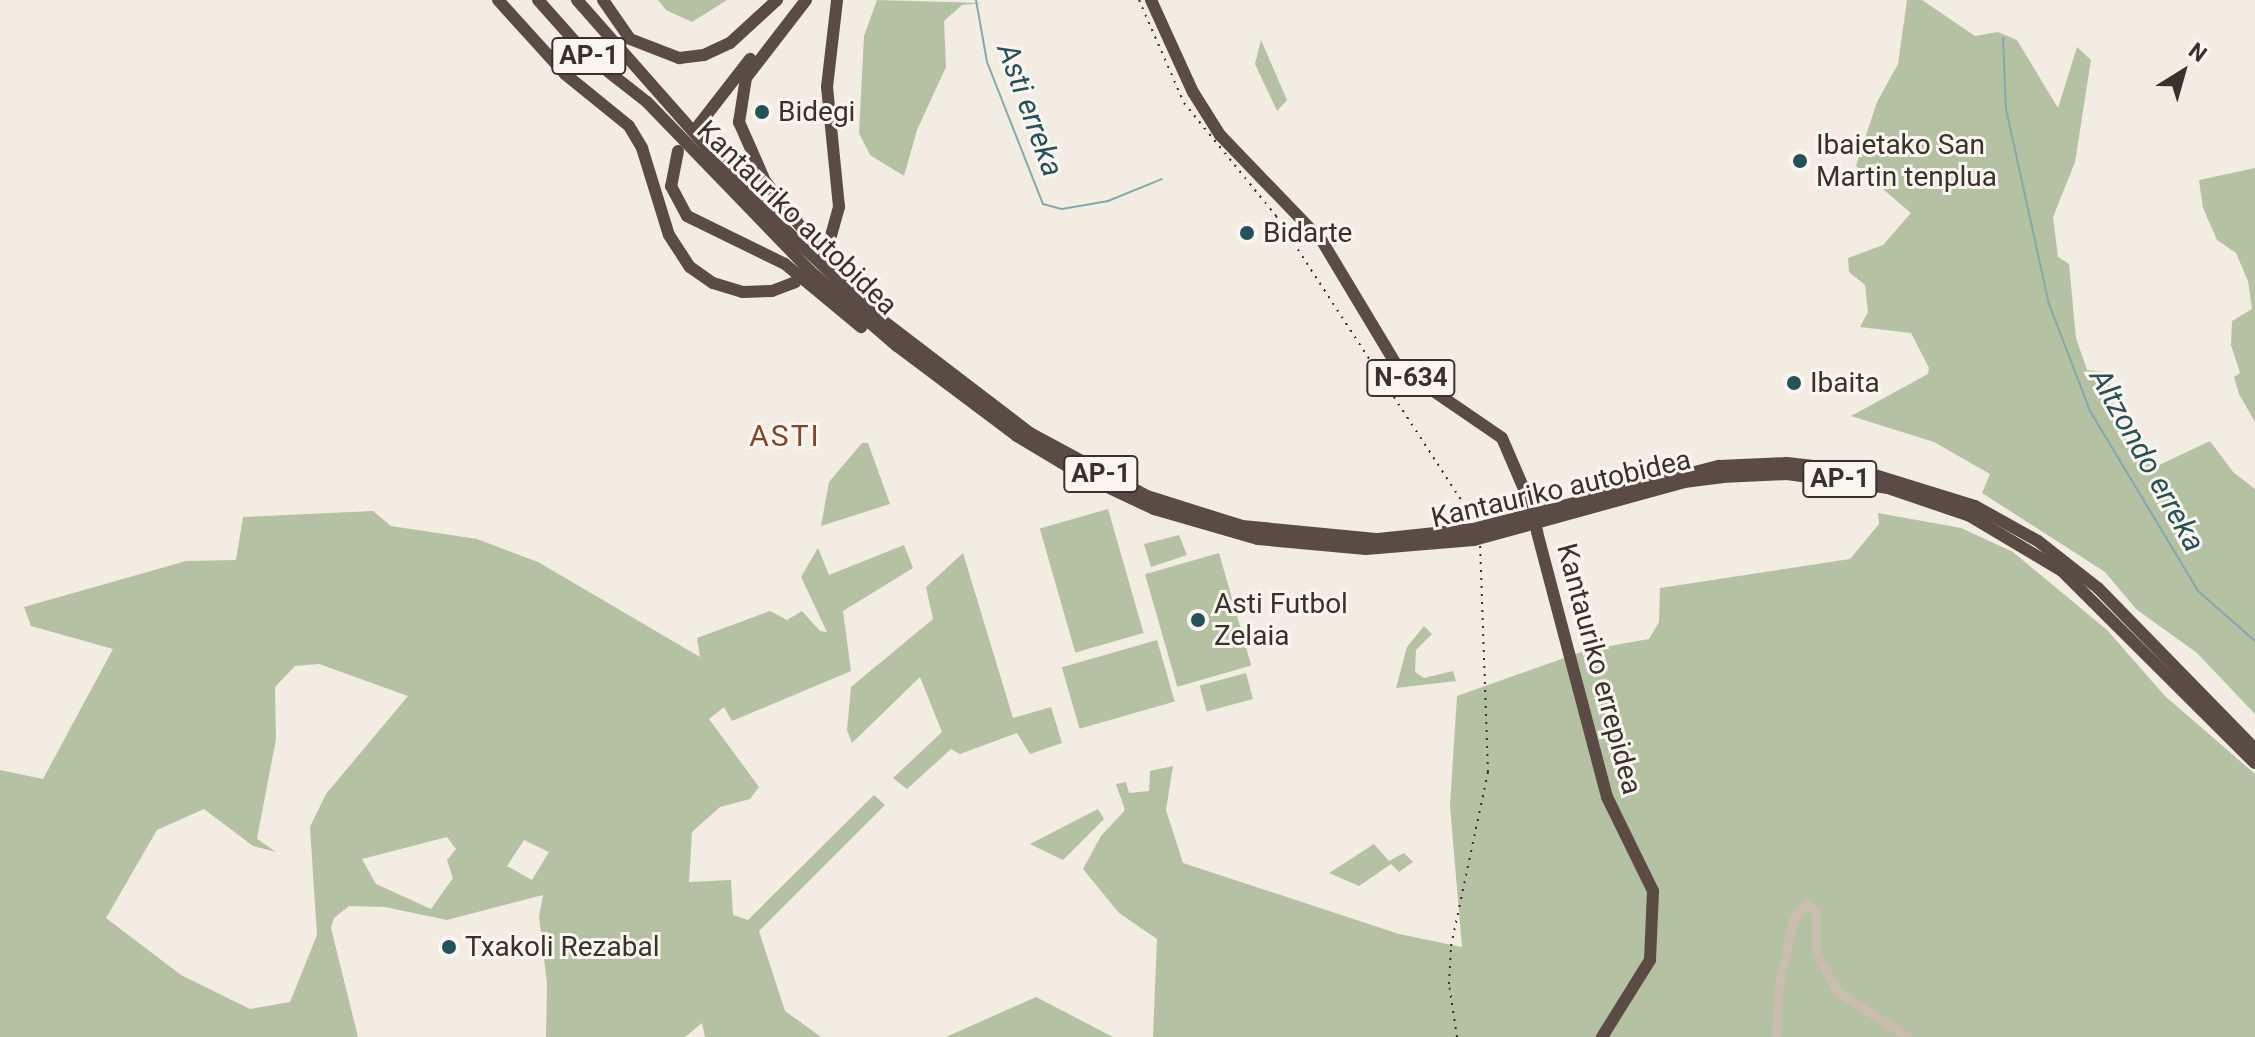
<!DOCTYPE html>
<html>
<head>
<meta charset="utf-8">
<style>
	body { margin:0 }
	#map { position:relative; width:2255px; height:1037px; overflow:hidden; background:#f2ece3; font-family:Roboto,sans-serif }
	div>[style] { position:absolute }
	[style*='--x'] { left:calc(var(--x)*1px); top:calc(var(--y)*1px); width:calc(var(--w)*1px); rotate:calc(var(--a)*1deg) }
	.green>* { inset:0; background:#b5c1a3; transform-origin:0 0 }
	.stream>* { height:2px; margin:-1px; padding:0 1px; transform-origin:1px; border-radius:1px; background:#84a9ad }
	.minor>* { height:9px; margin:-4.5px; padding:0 4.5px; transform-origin:4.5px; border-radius:4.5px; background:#cabdaf }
	.highway>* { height:12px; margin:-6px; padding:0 6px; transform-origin:6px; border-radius:6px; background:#5a4c44 }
	.rail>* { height:2px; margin-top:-1px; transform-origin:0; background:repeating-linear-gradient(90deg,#3a312c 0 2px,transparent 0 8px) }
	.highway-bridge>* { height:12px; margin:-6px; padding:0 6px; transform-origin:6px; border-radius:6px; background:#5a4c44 }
	.dots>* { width:22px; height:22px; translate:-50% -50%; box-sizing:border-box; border:4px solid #faf5ef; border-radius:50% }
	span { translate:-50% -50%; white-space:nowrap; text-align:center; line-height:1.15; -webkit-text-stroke:6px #faf5ef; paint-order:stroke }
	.shield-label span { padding:2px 6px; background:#faf5ef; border:2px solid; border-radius:6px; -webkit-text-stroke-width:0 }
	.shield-label { font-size:26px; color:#3a312c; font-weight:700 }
	.poi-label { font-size:28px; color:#3a312c }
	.left { translate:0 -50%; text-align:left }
	.street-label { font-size:28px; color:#3a312c }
	.water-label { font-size:30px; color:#255258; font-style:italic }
	.neighbourhood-label { font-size:30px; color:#82452c; letter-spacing:2px }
	.north { position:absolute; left:2143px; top:32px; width:80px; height:80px; -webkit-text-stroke:6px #faf5ef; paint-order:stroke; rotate:37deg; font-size:22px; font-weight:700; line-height:32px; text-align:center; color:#3a312c }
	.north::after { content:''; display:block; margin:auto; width:28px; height:36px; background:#3a312c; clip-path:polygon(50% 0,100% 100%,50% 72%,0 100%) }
</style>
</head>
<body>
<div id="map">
	<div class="green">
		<div style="clip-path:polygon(658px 0,727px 0,692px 22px,666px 10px)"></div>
		<div style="clip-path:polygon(877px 0,983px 3px,962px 5px,944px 21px,946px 67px,917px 130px,904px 176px,870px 155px,859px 133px,864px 36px)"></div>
		<div style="clip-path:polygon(1907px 0,1922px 0,1975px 36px,1998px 32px,2017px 40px,2058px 108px,2077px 47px,2091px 60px,2075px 162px,2053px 217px,2058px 257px,2069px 264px,2076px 338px,2087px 370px,2108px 372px,2117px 428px,2153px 468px,2210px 441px,2233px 472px,2255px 489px,2255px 714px,2197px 653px,2136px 609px,2105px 572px,1982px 493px,1990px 474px,1934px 442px,1851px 416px,1928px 374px,1929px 368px,1911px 333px,1860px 327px,1868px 312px,1865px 285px,1849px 272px,1848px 258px,1883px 245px,1911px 213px,1856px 166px,1877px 102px,1898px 64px)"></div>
		<div style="clip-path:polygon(1261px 40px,1287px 100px,1277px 111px,1255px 64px)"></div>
		<div style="clip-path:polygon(2255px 168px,2255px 422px,2239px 394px,2234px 377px,2240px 373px,2231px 345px,2232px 321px,2252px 309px,2248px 281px,2236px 253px,2217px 240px,2203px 208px,2199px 180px)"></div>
		<div style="clip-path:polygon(862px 443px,868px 443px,890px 504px,821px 526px,829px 482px)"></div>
		<div style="left:1108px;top:509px;width:129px;height:71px;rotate:74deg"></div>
		<div style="clip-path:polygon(evenodd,373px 511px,391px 526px,477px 539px,538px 562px,700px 657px,697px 638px,770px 611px,787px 620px,802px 611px,820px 631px,827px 632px,801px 577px,818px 548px,829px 575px,904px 545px,913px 568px,843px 611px,851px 671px,732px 721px,724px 707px,709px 719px,759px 787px,750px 799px,720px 807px,692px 832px,689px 882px,731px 880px,733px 915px,748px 920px,874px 795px,885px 805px,759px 931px,785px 1011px,821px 1037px,705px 1037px,702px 1023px,685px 1037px,546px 1037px,547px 983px,539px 917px,543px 895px,447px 920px,385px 907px,349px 906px,334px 918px,331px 928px,358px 1037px,0 1037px,0 770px,43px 779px,113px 649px,31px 626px,24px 607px,186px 561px,236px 560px,243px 517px,373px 511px,319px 664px,408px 696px,326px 794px,310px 827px,317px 935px,290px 1002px,250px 1009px,181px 975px,106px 918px,157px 830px,204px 809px,253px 846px,276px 852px,257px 839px,276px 739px,275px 687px,295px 666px,319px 664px,373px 511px,447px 837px,456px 849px,447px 860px,453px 878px,431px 909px,376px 884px,362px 859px,447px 837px,373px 511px,524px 840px,549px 852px,532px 880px,507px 866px,524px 840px)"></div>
		<div style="clip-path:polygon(1878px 513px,1961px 528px,2013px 552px,2107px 630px,2165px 696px,2255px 774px,2255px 1037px,1153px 1037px,1157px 939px,1119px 913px,1083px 869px,1101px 836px,1125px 810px,1116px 784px,1126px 782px,1129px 793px,1149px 791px,1150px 771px,1173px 766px,1166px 810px,1183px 863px,1399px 934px,1462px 947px,1450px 806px,1457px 696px,1587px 650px,1649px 639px,1659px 622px,1660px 588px,1850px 559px,1879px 524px)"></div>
		<div style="clip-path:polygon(1179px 535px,1187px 555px,1151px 567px,1144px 544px)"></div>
		<div style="clip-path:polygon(963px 553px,1013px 718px,1051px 707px,1062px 743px,1030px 754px,1017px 733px,960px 754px,951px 749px,907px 789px,893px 778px,942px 732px,920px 677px,852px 743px,847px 730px,851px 687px,933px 619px,926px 587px)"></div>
		<div style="left:1219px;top:553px;width:117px;height:77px;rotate:74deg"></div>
		<div style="clip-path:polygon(1424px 626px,1432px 634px,1416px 650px,1415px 672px,1424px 678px,1453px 671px,1456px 681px,1396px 688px,1407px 647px)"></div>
		<div style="left:1157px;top:640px;width:64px;height:99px;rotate:74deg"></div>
		<div style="left:1246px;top:673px;width:27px;height:48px;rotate:75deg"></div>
		<div style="clip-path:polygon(1098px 809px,1104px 819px,1063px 860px,1030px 844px)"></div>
		<div style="clip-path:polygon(1374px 844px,1389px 861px,1404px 853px,1413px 862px,1399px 872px,1391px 864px,1359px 886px,1329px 873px)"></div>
		<div style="clip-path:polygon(1036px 997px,1113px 1037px,946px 1037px)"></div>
	</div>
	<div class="stream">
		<div style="--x:976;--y:0;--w:63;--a:79.9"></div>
		<div style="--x:987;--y:62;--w:153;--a:68.5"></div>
		<div style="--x:1043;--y:204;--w:20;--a:15"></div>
		<div style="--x:1062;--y:209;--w:47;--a:-9.9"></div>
		<div style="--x:1108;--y:201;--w:58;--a:-22.2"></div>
		<div style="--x:2003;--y:38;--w:71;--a:87.6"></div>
		<div style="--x:2006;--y:109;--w:200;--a:77.6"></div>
		<div style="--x:2049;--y:304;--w:115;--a:69"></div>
		<div style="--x:2090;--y:411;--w:210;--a:59"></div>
		<div style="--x:2198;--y:591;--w:76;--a:41.3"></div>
	</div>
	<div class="minor">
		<div style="--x:1776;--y:1037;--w:48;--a:-87.6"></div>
		<div style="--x:1778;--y:989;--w:71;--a:-77.7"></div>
		<div style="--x:1793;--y:920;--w:21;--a:-53"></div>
		<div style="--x:1806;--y:903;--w:13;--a:39"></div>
		<div style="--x:1816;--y:911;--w:42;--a:90"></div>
		<div style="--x:1816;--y:953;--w:43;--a:61.1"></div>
		<div style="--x:1837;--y:991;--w:85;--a:32.9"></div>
	</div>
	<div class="highway">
		<div style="--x:498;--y:0;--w:100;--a:47.8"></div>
		<div style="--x:565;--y:74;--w:82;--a:39.1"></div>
		<div style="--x:629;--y:126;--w:26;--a:59"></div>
		<div style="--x:642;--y:148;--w:91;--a:72.8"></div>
		<div style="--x:669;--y:235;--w:38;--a:57"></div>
		<div style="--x:690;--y:267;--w:28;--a:35"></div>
		<div style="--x:713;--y:283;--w:31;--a:17"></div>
		<div style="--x:743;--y:292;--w:29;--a:-2"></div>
		<div style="--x:772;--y:291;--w:25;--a:-21"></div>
		<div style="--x:538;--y:0;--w:74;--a:48.3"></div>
		<div style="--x:587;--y:55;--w:76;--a:38.1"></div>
		<div style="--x:647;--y:102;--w:235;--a:46"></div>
		<div style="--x:810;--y:271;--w:115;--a:40.8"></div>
		<div style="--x:897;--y:346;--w:150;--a:36.9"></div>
		<div style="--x:1017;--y:436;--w:76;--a:31"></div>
		<div style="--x:1082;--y:475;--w:80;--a:25.3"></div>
		<div style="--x:1154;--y:509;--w:108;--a:16.1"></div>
		<div style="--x:1258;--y:539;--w:108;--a:5.3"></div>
		<div style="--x:1366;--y:549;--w:108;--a:-4.8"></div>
		<div style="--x:1474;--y:540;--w:218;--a:-15.4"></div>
		<div style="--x:1684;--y:482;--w:38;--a:-7"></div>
		<div style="--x:1722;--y:477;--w:65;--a:-2.6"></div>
		<div style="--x:1787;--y:474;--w:102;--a:7.9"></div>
		<div style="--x:1888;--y:488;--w:87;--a:18.9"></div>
		<div style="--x:1970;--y:516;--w:107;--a:30.9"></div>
		<div style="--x:2062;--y:571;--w:272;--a:44.9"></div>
		<div style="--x:577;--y:0;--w:256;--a:48.6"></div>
		<div style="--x:746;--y:192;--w:170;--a:43.8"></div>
		<div style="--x:869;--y:310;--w:203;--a:37.4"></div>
		<div style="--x:1030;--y:433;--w:133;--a:28.3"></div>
		<div style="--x:1147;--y:496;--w:100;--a:17.5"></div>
		<div style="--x:1242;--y:526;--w:137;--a:5.5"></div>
		<div style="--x:1378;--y:539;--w:96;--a:-6"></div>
		<div style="--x:1473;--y:529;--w:254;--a:-14.4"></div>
		<div style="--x:1719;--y:466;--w:68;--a:-2.5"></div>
		<div style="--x:1787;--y:463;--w:79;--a:6.6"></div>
		<div style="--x:1865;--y:472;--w:115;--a:17.2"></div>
		<div style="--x:1975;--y:506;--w:72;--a:29.1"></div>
		<div style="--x:2038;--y:541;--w:76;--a:38.1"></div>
		<div style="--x:2098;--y:588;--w:225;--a:45.7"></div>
		<div style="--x:603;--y:0;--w:47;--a:55.3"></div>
		<div style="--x:630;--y:39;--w:53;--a:21.2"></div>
		<div style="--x:679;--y:58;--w:25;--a:-7"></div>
		<div style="--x:704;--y:55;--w:29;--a:-25"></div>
		<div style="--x:730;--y:43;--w:64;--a:-42.5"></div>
		<div style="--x:806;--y:0;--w:98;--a:127.6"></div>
		<div style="--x:746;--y:78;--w:45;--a:99"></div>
		<div style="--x:739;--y:122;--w:64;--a:66.2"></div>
		<div style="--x:765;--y:181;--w:118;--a:51.9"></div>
		<div style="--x:1151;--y:0;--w:101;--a:65.5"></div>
		<div style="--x:1193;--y:92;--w:51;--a:57.9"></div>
		<div style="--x:1220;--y:135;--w:147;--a:46.1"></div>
		<div style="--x:1322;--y:241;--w:146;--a:59"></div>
		<div style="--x:1397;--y:366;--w:127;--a:34.4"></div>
		<div style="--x:1502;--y:438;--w:63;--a:66.7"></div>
		<div style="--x:698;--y:126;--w:85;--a:-52.2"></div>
		<div style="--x:678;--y:151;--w:36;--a:101"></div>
		<div style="--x:671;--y:186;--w:34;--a:62"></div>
		<div style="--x:687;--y:216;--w:109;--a:26.1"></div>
		<div style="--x:785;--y:264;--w:99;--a:39.7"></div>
		<div style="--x:827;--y:250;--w:45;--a:-74.4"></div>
		<div style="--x:839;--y:207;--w:121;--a:-95.7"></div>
		<div style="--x:827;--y:87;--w:88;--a:-83.4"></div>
		<div style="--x:1537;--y:532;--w:274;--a:75.2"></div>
		<div style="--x:1607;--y:797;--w:105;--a:63.9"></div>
		<div style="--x:1653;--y:891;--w:69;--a:92.5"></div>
		<div style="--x:1650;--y:960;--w:91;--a:121.9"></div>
	</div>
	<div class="rail">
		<div style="--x:1139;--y:0;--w:112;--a:66.4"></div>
		<div style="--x:1184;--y:103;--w:146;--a:50.8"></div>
		<div style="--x:1276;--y:216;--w:361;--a:56.9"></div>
		<div style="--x:1457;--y:1037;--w:54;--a:-98.6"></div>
		<div style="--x:1449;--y:984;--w:38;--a:-87"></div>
		<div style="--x:1451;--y:946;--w:178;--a:-78"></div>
		<div style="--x:1488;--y:772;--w:228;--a:-92"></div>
	</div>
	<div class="highway-bridge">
		<div style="--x:1527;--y:496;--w:37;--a:74"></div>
	</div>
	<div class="dots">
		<div style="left:762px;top:112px;background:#255258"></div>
		<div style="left:1800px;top:161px;background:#255258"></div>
		<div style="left:1247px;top:233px;background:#255258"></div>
		<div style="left:1794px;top:383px;background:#255258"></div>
		<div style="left:1198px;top:620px;background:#255258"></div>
		<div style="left:449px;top:947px;background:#255258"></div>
	</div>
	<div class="shield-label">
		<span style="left:589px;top:56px">AP-1</span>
		<span style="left:1411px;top:378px">N-634</span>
		<span style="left:1101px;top:474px">AP-1</span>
		<span style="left:1840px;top:479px">AP-1</span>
	</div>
	<div class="poi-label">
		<span class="left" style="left:778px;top:112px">Bidegi</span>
		<span class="left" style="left:1816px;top:161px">Ibaietako San<br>Martin tenplua</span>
		<span class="left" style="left:1263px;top:233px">Bidarte</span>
		<span class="left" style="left:1810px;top:383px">Ibaita</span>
		<span class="left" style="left:1214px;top:620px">Asti Futbol<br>Zelaia</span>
		<span class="left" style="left:465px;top:947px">Txakoli Rezabal</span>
	</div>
	<div class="street-label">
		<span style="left:797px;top:218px;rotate:44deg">Kantauriko autobidea</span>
		<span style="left:1561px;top:489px;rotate:-13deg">Kantauriko autobidea</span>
		<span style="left:1599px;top:669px;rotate:75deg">Kantauriko errepidea</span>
	</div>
	<div class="water-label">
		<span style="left:1030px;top:110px;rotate:70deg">Asti erreka</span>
		<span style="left:2147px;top:460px;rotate:61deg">Altzondo erreka</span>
	</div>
	<div class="neighbourhood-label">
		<span style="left:785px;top:436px">ASTI</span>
	</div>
	<div class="north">N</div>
</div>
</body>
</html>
